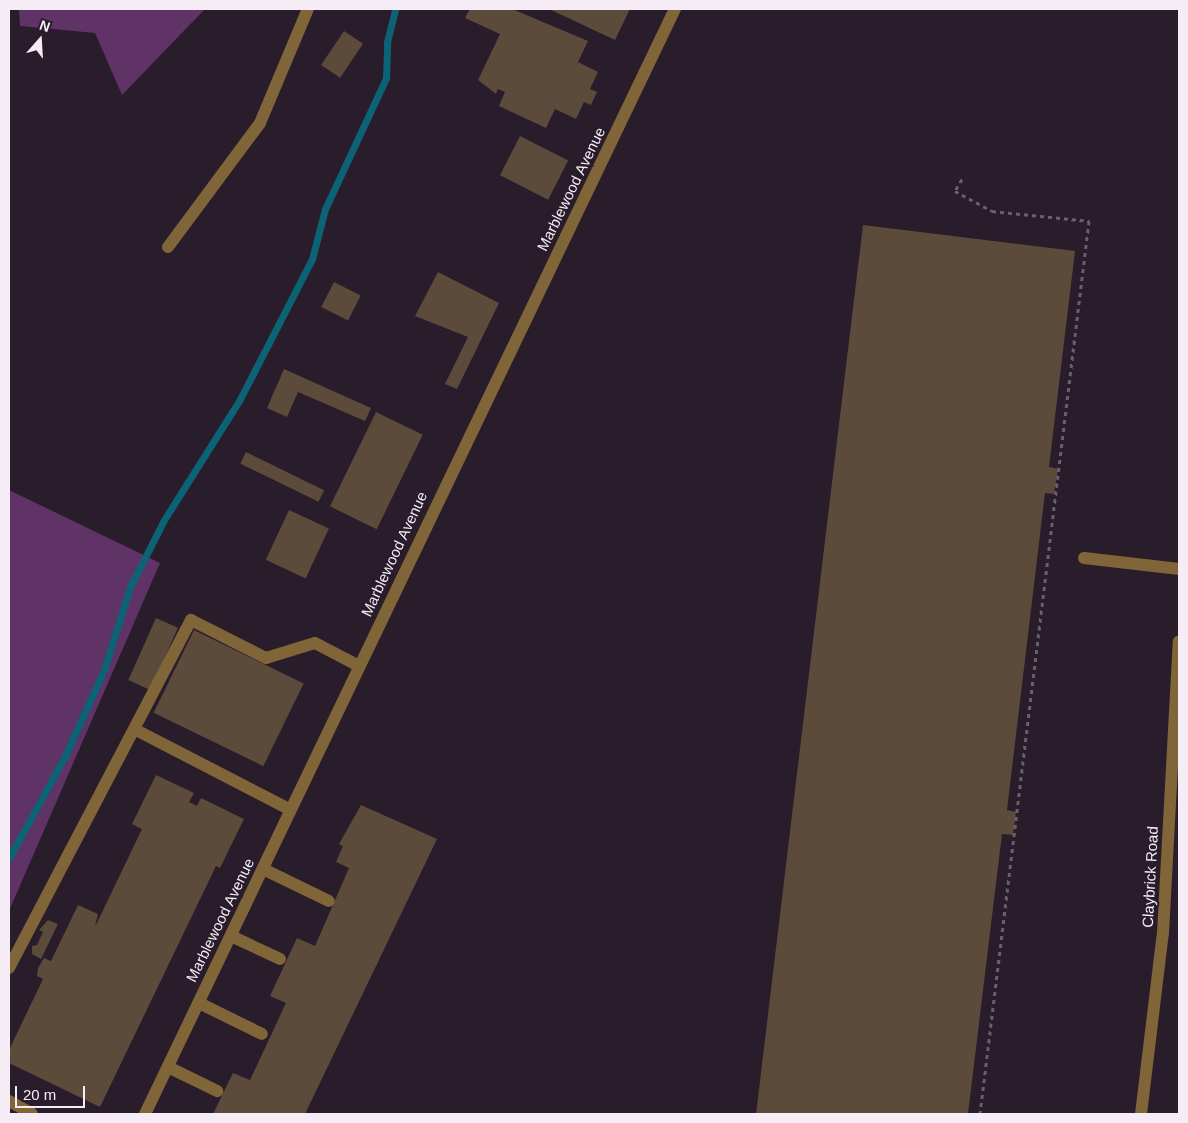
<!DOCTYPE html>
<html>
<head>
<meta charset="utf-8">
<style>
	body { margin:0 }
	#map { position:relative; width:1188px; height:1123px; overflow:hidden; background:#291c2b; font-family:Helvetica,sans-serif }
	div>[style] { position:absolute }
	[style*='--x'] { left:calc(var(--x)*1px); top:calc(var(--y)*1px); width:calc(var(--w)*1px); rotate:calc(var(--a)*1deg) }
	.forest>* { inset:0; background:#603366 }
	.stream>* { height:7px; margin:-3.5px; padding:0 3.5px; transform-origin:3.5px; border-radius:3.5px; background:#0b6375 }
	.building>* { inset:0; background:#5c4a3b; transform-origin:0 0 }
	.path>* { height:3px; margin-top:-1.5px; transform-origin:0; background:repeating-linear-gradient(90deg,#6a5f6c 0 4px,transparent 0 8px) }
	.minor>* { height:12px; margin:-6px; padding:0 6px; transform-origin:6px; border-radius:6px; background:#806538 }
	span { translate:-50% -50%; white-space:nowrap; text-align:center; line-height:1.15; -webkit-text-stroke:4px #291c2b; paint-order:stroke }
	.street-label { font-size:15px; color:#f5ecf6 }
	.frame { position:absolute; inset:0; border:10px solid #f5ecf6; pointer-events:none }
	.north { position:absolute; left:15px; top:15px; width:50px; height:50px; -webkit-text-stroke:4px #291c2b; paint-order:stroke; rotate:19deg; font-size:14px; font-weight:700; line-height:20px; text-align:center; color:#f5ecf6 }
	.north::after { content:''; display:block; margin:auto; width:18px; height:22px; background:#f5ecf6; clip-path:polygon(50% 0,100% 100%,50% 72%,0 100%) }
	.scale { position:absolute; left:15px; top:1086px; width:70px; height:22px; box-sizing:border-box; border:2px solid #f5ecf6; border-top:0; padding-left:6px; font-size:15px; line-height:18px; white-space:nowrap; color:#f5ecf6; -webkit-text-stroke:4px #291c2b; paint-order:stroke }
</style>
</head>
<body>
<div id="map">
	<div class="forest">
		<div style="clip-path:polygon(19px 9px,205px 9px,122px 95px,95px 33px,20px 26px)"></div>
		<div style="clip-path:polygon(9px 490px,160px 563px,9px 911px)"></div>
	</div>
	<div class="stream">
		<div style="--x:9;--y:858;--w:114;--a:-61.2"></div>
		<div style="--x:64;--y:758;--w:97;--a:-65.6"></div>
		<div style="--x:104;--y:670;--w:87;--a:-72.6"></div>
		<div style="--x:130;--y:587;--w:75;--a:-63.1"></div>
		<div style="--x:164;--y:520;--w:141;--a:-57.8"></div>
		<div style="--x:239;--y:401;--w:160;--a:-62.8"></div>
		<div style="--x:312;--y:259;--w:52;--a:-75.4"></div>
		<div style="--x:325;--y:209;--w:145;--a:-65"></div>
		<div style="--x:386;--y:78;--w:36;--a:-88"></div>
		<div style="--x:387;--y:42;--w:34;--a:-76"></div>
	</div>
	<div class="building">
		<div style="clip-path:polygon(470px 9px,512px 9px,588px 41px,578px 62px,598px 72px,590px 89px,597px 92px,591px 105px,584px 102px,576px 119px,555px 109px,546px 128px,499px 106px,505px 92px,498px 89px,496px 94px,478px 80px,500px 34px,465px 18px)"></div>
		<div style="clip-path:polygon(549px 9px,630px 9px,615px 40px)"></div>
		<div style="left:344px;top:31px;width:23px;height:41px;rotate:34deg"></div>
		<div style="left:520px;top:136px;width:54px;height:44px;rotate:27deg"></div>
		<div style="clip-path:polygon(863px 225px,1075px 251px,1049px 467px,1058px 469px,1054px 494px,1045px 493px,1007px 810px,1016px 812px,1013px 835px,1002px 834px,968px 1114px,756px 1114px)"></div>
		<div style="clip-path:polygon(438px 272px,499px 303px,457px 389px,445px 384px,468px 337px,415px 316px)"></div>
		<div style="left:334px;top:282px;width:30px;height:28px;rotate:27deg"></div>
		<div style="clip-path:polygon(284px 369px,371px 408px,365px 421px,298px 392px,287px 417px,267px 408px)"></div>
		<div style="left:376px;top:412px;width:52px;height:105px;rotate:26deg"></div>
		<div style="left:246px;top:452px;width:87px;height:13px;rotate:26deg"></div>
		<div style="left:289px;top:510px;width:44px;height:55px;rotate:25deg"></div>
		<div style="left:156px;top:618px;width:24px;height:68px;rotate:24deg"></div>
		<div style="left:194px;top:630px;width:122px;height:92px;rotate:26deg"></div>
		<div style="clip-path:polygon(156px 775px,194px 793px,189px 802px,197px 806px,201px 798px,244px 819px,220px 868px,216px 866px,100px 1107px,9px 1063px,9px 1050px,43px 979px,37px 976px,38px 968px,44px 958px,51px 961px,78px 905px,98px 914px,95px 927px,142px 829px,132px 824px)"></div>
		<div style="clip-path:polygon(361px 805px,437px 839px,305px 1114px,213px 1114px,233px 1073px,250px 1080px,286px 1003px,270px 996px,297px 938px,315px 946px,349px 868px,336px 862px,343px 846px,339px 844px)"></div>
		<div style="clip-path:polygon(48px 920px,58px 924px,41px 959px,32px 954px,32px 946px,37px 945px,43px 932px,39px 930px)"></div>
	</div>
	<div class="path">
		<div style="--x:962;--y:179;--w:14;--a:120"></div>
		<div style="--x:955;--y:191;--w:42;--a:28.4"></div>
		<div style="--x:992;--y:211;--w:98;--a:5.9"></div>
		<div style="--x:1089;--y:221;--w:900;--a:96.96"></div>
	</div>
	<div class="minor">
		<div style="--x:168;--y:247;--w:154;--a:-53.4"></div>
		<div style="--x:260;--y:123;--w:124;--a:-67.2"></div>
		<div style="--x:1084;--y:558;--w:96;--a:6.6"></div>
		<div style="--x:136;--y:730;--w:174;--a:27.3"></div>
		<div style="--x:263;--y:869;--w:73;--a:25.9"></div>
		<div style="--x:231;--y:936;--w:54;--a:25.1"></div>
		<div style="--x:9;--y:968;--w:393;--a:-62.4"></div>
		<div style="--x:191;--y:620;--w:84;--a:26.9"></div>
		<div style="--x:266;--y:658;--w:51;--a:-17"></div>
		<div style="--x:315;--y:643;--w:50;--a:27.6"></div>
		<div style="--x:199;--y:1003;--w:70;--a:26.2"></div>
		<div style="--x:168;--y:1067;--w:55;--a:26.1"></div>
		<div style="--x:9;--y:1101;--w:26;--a:29"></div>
		<div style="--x:145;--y:1114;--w:1226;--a:-64.38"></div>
		<div style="--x:1141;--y:1114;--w:182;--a:-83.1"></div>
		<div style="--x:1163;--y:933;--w:292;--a:-86.9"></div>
	</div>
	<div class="street-label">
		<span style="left:571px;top:189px;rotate:-64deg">Marblewood Avenue</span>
		<span style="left:394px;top:554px;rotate:-65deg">Marblewood Avenue</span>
		<span style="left:1150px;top:877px;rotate:-87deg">Claybrick Road</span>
		<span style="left:220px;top:920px;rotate:-64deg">Marblewood Avenue</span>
	</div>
	<div class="frame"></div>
	<div class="north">N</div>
	<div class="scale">20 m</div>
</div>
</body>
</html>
